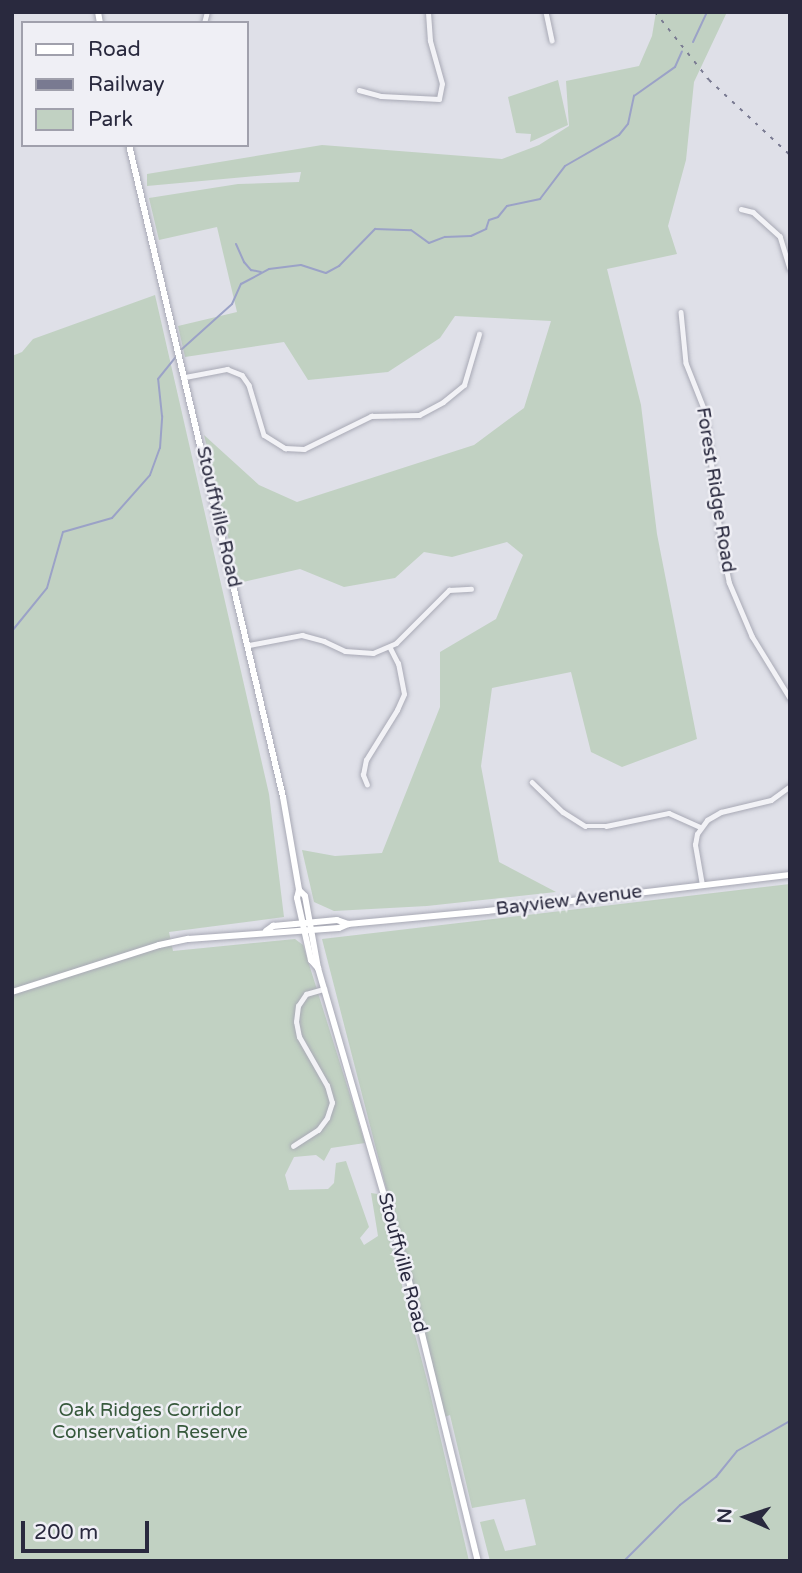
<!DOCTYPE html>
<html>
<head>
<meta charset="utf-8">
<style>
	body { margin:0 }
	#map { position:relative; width:802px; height:1573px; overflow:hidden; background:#dfe0e8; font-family:"Varela Round",sans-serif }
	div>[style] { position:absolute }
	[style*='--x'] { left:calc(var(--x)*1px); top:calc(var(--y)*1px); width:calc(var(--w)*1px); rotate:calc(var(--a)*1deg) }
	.green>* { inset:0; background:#c1d1c2 }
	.stream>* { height:2px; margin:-1px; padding:0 1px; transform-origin:1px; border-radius:1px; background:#9ba2c7 }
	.roads { filter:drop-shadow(0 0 2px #a8a9b5) drop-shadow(0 0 2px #a8a9b5) }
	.minor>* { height:4.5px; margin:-2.25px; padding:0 2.25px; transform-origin:2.25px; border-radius:2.25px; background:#f2f2f6 }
	.secondary>* { height:6px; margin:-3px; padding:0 3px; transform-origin:3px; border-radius:3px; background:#fff }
	.rail>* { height:2px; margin-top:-1px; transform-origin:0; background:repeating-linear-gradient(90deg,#797a91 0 3.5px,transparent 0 10.5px) }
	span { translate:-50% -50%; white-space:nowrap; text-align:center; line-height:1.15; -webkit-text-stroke:5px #efeff5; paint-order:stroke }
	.street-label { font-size:19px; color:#29293e }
	.park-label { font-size:19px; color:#37593c }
	.frame { position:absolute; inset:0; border:14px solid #29293e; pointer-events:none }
	.legend { position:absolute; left:21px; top:21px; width:228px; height:126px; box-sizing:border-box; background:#efeff5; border:2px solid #a0a0ac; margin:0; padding:9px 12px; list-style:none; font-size:21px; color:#29293e }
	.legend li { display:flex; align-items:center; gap:14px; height:35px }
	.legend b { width:35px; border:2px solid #a0a0ac }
	.north { position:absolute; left:711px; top:1482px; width:70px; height:70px; -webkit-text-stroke:5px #efeff5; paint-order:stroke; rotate:273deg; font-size:19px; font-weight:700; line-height:28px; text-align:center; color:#29293e }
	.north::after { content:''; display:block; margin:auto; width:24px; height:32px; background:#29293e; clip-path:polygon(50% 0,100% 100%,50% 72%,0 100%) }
	.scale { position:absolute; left:21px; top:1521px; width:128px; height:32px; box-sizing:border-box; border:4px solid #29293e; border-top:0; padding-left:9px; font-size:21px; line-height:24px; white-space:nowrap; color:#29293e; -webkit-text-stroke:5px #efeff5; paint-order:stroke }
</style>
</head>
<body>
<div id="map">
	<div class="green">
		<div style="clip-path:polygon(656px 12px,727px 12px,694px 82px,686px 160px,668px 226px,677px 254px,607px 269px,641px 405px,657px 534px,697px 739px,622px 767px,591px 752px,571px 672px,492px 688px,481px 766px,499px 862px,556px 892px,427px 906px,334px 911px,314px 902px,302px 850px,335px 856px,382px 853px,440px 707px,440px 652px,496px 619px,523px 555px,507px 542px,452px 557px,424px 552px,395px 578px,344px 587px,300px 569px,239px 583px,204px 435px,259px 485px,297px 502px,474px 445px,524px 408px,551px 321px,455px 316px,440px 338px,388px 372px,308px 380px,284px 342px,185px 357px,178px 326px,237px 312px,217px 227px,159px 240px,149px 198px,238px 184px,299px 182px,301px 172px,147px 186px,147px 174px,322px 145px,502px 159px,539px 145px,569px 126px,566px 81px,639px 66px,652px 36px)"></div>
		<div style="clip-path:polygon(558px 80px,568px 125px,530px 142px,531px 134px,516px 133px,508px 97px)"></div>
		<div style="clip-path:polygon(155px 295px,269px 794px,284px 917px,169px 932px,173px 951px,295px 939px,303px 945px,365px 1143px,331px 1148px,324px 1161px,316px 1155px,294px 1157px,285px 1175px,289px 1190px,328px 1189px,334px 1183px,336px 1163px,346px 1161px,369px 1227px,360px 1238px,364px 1245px,378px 1236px,371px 1193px,378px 1194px,428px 1384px,469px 1561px,12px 1561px,12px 356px,22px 352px,33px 339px)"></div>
		<div style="clip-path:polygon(790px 884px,790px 1561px,490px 1561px,480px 1522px,494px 1519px,505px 1551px,536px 1545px,525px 1499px,472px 1508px,450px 1415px,445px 1417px,322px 939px)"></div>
	</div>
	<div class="stream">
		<div style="--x:693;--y:42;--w:33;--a:-65"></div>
		<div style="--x:236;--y:244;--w:20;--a:66"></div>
		<div style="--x:244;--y:262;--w:11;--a:49"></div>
		<div style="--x:251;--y:270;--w:10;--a:11"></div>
		<div style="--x:182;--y:349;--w:67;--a:-42"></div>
		<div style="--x:232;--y:304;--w:22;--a:-66"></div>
		<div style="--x:241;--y:284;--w:32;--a:-28"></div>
		<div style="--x:269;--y:269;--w:32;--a:-7"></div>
		<div style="--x:301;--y:265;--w:26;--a:18"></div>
		<div style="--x:326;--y:273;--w:15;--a:-28"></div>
		<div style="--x:339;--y:266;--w:52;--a:-45.8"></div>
		<div style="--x:375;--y:229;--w:36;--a:2"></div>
		<div style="--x:411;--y:230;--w:22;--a:36"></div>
		<div style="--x:429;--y:243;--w:17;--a:-21"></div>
		<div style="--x:445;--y:237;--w:26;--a:-2"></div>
		<div style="--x:471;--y:236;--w:17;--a:-25"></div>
		<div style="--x:486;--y:229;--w:9;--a:-72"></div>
		<div style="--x:489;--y:220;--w:9;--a:-18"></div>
		<div style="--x:498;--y:217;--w:14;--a:-51"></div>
		<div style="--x:507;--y:206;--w:34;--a:-12"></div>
		<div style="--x:540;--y:199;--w:41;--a:-52.9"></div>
		<div style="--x:565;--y:166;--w:62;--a:-29.9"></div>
		<div style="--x:619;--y:135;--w:14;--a:-51"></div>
		<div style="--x:628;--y:124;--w:29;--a:-78"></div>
		<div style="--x:634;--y:96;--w:50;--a:-35.3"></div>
		<div style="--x:675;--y:67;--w:17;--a:-66"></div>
		<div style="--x:12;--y:631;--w:55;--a:-50.9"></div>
		<div style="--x:47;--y:588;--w:58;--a:-74.1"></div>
		<div style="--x:63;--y:532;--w:51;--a:-15.9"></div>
		<div style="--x:112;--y:518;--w:57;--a:-48.5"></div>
		<div style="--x:150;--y:475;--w:29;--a:-70"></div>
		<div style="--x:160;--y:448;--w:32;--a:-86"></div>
		<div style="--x:162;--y:416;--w:37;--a:-96"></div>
		<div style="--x:158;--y:379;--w:28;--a:-51"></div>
		<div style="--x:624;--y:1561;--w:79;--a:-45"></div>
		<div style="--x:680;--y:1505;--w:46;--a:-37.9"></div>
		<div style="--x:716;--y:1477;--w:33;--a:-51"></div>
		<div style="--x:737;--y:1451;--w:61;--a:-29.5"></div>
	</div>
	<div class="roads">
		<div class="minor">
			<div style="--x:546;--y:12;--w:29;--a:78"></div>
			<div style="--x:204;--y:23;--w:11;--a:-75"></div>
			<div style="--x:359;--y:90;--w:23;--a:15"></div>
			<div style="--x:381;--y:96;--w:58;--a:3"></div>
			<div style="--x:439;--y:99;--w:15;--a:-79"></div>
			<div style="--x:442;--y:84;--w:45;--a:-105.6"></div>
			<div style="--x:430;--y:41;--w:29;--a:-94"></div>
			<div style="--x:741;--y:209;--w:12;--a:14"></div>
			<div style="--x:753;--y:212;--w:36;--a:42"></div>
			<div style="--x:780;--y:236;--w:34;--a:73"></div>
			<div style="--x:681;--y:312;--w:51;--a:84.4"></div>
			<div style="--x:686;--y:363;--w:52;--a:68.4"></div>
			<div style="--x:705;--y:411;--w:138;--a:82.9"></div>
			<div style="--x:722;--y:548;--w:35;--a:78"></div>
			<div style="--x:729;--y:582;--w:59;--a:66.9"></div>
			<div style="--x:752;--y:636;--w:73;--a:58.5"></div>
			<div style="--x:185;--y:377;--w:43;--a:-10.8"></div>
			<div style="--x:227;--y:369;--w:16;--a:22"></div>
			<div style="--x:242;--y:375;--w:12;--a:55"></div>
			<div style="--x:249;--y:385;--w:52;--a:73.3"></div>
			<div style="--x:264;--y:435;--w:25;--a:32"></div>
			<div style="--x:285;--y:448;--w:19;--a:3"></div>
			<div style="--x:304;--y:449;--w:75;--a:-26.2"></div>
			<div style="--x:371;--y:416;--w:48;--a:-1.2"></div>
			<div style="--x:419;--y:415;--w:27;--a:-28"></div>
			<div style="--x:443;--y:402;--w:27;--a:-39"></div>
			<div style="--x:464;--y:385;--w:53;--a:-73.6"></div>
			<div style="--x:249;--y:645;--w:54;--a:-10.7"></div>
			<div style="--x:302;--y:635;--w:23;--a:15"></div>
			<div style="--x:324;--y:641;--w:23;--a:25"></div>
			<div style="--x:345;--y:651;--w:28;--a:4"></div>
			<div style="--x:373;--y:653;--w:25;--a:-23"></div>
			<div style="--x:396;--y:643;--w:75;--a:-45"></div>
			<div style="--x:449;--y:590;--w:22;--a:-3"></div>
			<div style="--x:532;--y:782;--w:43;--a:44.1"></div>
			<div style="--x:563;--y:812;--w:26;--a:32"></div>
			<div style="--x:585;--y:826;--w:21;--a:0"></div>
			<div style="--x:606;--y:826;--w:64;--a:-11.7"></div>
			<div style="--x:669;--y:813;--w:35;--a:24"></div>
			<div style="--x:367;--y:785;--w:11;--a:-112"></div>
			<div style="--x:363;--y:775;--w:15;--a:-79"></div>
			<div style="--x:366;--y:760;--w:59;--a:-58.2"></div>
			<div style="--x:397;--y:710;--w:17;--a:-66"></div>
			<div style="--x:404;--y:694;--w:31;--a:-101"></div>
			<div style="--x:398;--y:664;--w:18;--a:-117"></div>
			<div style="--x:702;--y:885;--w:41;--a:-99.9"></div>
			<div style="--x:695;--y:845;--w:11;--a:-80"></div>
			<div style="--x:697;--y:834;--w:17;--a:-54"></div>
			<div style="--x:707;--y:820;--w:16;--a:-30"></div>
			<div style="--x:721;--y:812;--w:51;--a:-13.5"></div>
			<div style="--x:771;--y:800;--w:24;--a:-36"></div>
			<div style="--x:293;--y:1146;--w:30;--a:-33"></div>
			<div style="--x:318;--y:1130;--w:15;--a:-53"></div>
			<div style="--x:327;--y:1118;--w:16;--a:-72"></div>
			<div style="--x:332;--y:1103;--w:18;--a:-106"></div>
			<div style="--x:327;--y:1086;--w:56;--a:-119.7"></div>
			<div style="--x:299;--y:1037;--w:15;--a:-101"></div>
			<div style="--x:296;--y:1022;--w:16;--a:-83"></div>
			<div style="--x:298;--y:1006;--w:14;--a:-56"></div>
			<div style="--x:306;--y:994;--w:19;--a:-16"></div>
		</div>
		<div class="secondary">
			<div style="--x:98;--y:12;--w:11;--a:80"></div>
			<div style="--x:129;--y:145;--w:670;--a:76.71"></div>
			<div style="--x:283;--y:797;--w:94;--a:80.2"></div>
			<div style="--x:299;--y:890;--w:8;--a:104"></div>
			<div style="--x:297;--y:898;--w:64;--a:77.3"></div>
			<div style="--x:311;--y:960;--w:11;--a:49"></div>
			<div style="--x:299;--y:890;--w:8;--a:45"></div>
			<div style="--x:305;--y:896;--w:73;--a:79.8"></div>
			<div style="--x:318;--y:968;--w:322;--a:73.8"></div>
			<div style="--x:408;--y:1277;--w:292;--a:76.2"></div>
			<div style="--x:266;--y:931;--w:9;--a:-36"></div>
			<div style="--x:273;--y:926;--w:22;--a:-5"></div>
			<div style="--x:295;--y:924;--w:42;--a:-5.4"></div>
			<div style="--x:337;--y:920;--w:12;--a:20"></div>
			<div style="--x:12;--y:992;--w:154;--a:-17.7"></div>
			<div style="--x:159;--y:945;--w:30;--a:-12"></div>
			<div style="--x:188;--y:939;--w:151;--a:-4.2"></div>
			<div style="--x:339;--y:928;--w:10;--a:-24"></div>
			<div style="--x:348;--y:924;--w:140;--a:-5.3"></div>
			<div style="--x:487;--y:911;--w:305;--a:-6.8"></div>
		</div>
	</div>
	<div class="rail">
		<div style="--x:655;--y:12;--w:87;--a:51.5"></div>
		<div style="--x:709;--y:80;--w:110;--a:42.8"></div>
	</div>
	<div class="street-label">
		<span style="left:715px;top:490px;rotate:81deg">Forest Ridge Road</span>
		<span style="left:218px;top:517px;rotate:77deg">Stouffville Road</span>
		<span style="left:569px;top:901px;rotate:-7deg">Bayview Avenue</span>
		<span style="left:402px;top:1263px;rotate:75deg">Stouffville Road</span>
	</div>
	<div class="park-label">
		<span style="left:150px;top:1422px">Oak Ridges Corridor<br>Conservation Reserve</span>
	</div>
	<div class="frame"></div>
	<ul class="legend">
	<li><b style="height:9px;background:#fff"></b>Road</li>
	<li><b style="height:9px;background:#797a91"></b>Railway</li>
	<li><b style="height:19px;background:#c1d1c2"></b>Park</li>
	</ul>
	<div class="north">N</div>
	<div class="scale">200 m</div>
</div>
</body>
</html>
